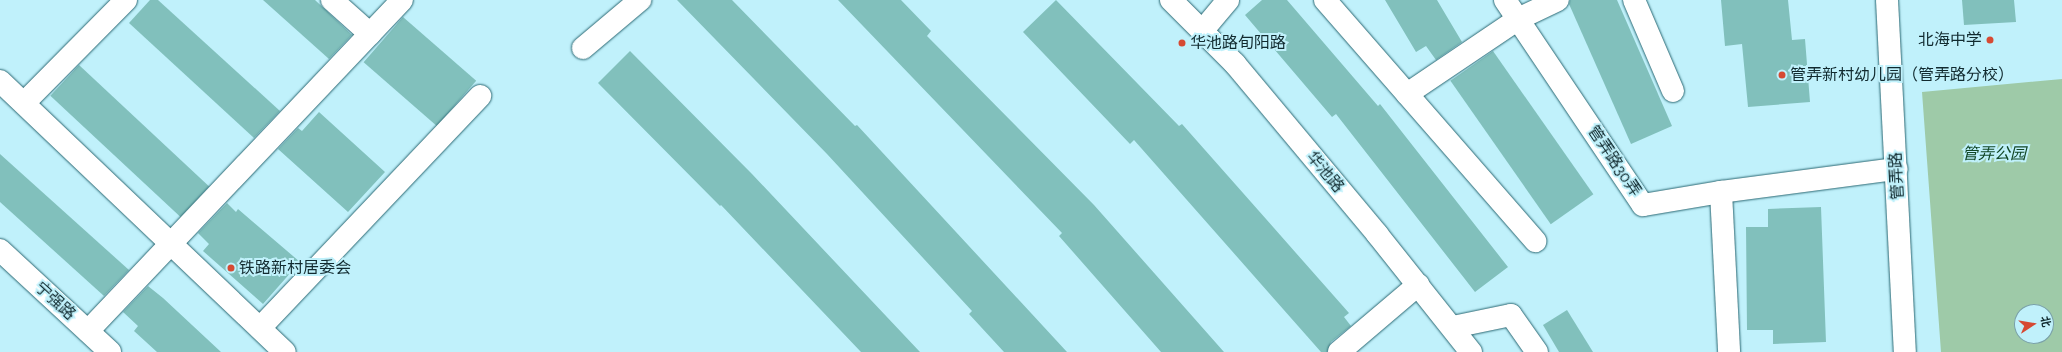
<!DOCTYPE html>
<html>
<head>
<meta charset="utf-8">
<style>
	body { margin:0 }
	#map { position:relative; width:2062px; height:352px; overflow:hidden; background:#c0f1fb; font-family:"Zilla Slab","Noto Sans SC",serif }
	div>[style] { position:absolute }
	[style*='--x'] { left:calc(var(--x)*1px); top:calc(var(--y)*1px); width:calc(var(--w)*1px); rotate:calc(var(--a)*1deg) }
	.green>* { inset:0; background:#9ecaa8 }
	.building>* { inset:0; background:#81c0bc; transform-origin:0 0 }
	.roads { filter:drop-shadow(0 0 1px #2b6873) drop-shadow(0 0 1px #2b6873) }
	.minor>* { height:22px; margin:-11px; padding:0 11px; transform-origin:11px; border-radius:11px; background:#fff }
	.dots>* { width:11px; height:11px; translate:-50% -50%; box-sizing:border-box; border:2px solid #c0f1fb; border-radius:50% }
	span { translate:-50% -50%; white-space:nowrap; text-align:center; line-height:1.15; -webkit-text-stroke:4px #c0f1fb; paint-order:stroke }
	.poi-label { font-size:16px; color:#112a2f }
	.right { translate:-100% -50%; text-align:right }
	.left { translate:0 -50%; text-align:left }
	.park-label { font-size:16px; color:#114625; font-style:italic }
	.street-label { font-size:16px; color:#112a2f }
	.north { position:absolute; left:2014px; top:304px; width:40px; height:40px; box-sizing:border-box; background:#c0f1fb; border:1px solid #7aa1a9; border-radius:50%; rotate:78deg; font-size:11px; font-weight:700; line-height:16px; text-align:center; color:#112a2f }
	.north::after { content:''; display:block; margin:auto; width:14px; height:18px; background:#d64a33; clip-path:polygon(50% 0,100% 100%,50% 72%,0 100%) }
</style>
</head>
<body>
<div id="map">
	<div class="green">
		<div style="clip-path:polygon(evenodd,2062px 79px,2062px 352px,1941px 352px,1922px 92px,2062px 79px,2022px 312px,2046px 312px,2046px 336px,2022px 336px,2022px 312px)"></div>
	</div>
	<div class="building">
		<div style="clip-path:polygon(150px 0,158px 0,280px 111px,254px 138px,129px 23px)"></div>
		<div style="clip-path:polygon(263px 0,315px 0,352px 35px,329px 59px)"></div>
		<div style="clip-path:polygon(677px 0,732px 0,855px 126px,857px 125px,1067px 352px,1004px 352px,969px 314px,972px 311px,827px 154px)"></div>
		<div style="clip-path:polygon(838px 0,901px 0,931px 31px,927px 36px,1094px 205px,1224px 352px,1161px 352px,1059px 236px,1062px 233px)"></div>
		<div style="clip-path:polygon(1056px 0,1179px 126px,1182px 124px,1349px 313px,1344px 317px,1351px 326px,1331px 342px,1327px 352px,1321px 352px,1134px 140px,1130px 144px,1023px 32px)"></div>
		<div style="clip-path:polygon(1262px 0,1287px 0,1378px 106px,1380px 104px,1508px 267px,1475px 292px,1336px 114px,1332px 117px,1245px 15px)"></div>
		<div style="clip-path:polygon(1385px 0,1437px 0,1462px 42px,1436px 60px,1426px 46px,1416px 52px)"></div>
		<div style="clip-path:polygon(1570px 0,1617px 0,1672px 126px,1631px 144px,1569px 4px)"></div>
		<div style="clip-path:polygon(1721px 0,1788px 0,1792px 40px,1805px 39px,1810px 102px,1748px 107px,1742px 44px,1725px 46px)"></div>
		<div style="clip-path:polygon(1962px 0,2014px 0,2016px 22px,1964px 25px)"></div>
		<div style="left:403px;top:17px;width:97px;height:60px;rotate:41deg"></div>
		<div style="clip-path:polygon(630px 51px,752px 174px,920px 352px,861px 352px,721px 205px,720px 206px,598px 83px)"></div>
		<div style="left:1493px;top:51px;width:175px;height:52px;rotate:55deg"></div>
		<div style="left:79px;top:65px;width:178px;height:42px;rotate:43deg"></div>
		<div style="clip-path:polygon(319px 112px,385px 172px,348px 212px,278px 149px,298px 128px,302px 131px)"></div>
		<div style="clip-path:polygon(0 154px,129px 270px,104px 296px,0 202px)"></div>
		<div style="clip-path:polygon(227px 203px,236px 212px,238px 209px,300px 262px,263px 304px,203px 251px,209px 244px,198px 233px)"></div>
		<div style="clip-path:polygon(1821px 207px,1826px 342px,1773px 344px,1773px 330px,1747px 330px,1746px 227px,1768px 227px,1768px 209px)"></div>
		<div style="clip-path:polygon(148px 286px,163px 298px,221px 352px,157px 352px,134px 331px,138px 326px,123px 312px)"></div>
		<div style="clip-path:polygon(1567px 310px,1593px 352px,1559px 352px,1543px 325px)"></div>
	</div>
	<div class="roads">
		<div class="minor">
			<div style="--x:332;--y:0;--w:51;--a:41.8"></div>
			<div style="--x:1171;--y:0;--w:91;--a:45"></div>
			<div style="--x:1235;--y:64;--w:222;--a:50.1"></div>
			<div style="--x:1377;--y:234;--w:151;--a:51.5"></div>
			<div style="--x:1325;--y:0;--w:320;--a:48.9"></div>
			<div style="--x:1505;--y:0;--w:247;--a:56.1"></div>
			<div style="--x:1643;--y:205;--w:79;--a:-9.5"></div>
			<div style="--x:1721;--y:192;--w:160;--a:87.1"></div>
			<div style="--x:1634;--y:0;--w:99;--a:66.8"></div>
			<div style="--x:1887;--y:0;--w:352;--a:87.1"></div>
			<div style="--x:1203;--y:30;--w:39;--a:-50"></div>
			<div style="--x:583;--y:48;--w:75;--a:-40.1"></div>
			<div style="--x:0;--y:81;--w:393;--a:43.6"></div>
			<div style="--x:1407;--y:94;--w:134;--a:-34"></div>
			<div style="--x:1518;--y:19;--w:44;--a:-25.4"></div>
			<div style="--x:24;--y:103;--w:145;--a:-45.3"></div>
			<div style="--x:1721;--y:192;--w:177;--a:-7.5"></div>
			<div style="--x:0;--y:250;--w:150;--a:42.8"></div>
			<div style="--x:1453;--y:327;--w:59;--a:-11.7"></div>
			<div style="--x:1511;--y:315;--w:45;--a:54.9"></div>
			<div style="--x:260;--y:328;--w:320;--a:-46.5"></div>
			<div style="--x:88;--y:331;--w:456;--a:-46.5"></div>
			<div style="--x:1339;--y:352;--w:104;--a:-40.3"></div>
		</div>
	</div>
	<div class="dots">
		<div style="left:1990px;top:40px;background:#d64a33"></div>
		<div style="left:1182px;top:43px;background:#d64a33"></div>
		<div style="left:1782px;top:75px;background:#d64a33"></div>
		<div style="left:231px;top:268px;background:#d64a33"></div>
	</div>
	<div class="poi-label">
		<span class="right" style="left:1982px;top:40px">北海中学</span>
		<span class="left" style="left:1190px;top:43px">华池路旬阳路</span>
		<span class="left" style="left:1790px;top:75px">管弄新村幼儿园（管弄路分校）</span>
		<span class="left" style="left:239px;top:268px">铁路新村居委会</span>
	</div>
	<div class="park-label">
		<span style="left:1994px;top:154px">管弄公园</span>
	</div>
	<div class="street-label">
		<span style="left:1614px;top:161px;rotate:56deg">管弄路30弄</span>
		<span style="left:1325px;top:172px;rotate:50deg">华池路</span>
		<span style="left:1897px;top:176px;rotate:-93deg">管弄路</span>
		<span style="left:55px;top:301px;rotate:42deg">宁强路</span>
	</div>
	<div class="north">北</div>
</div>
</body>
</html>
